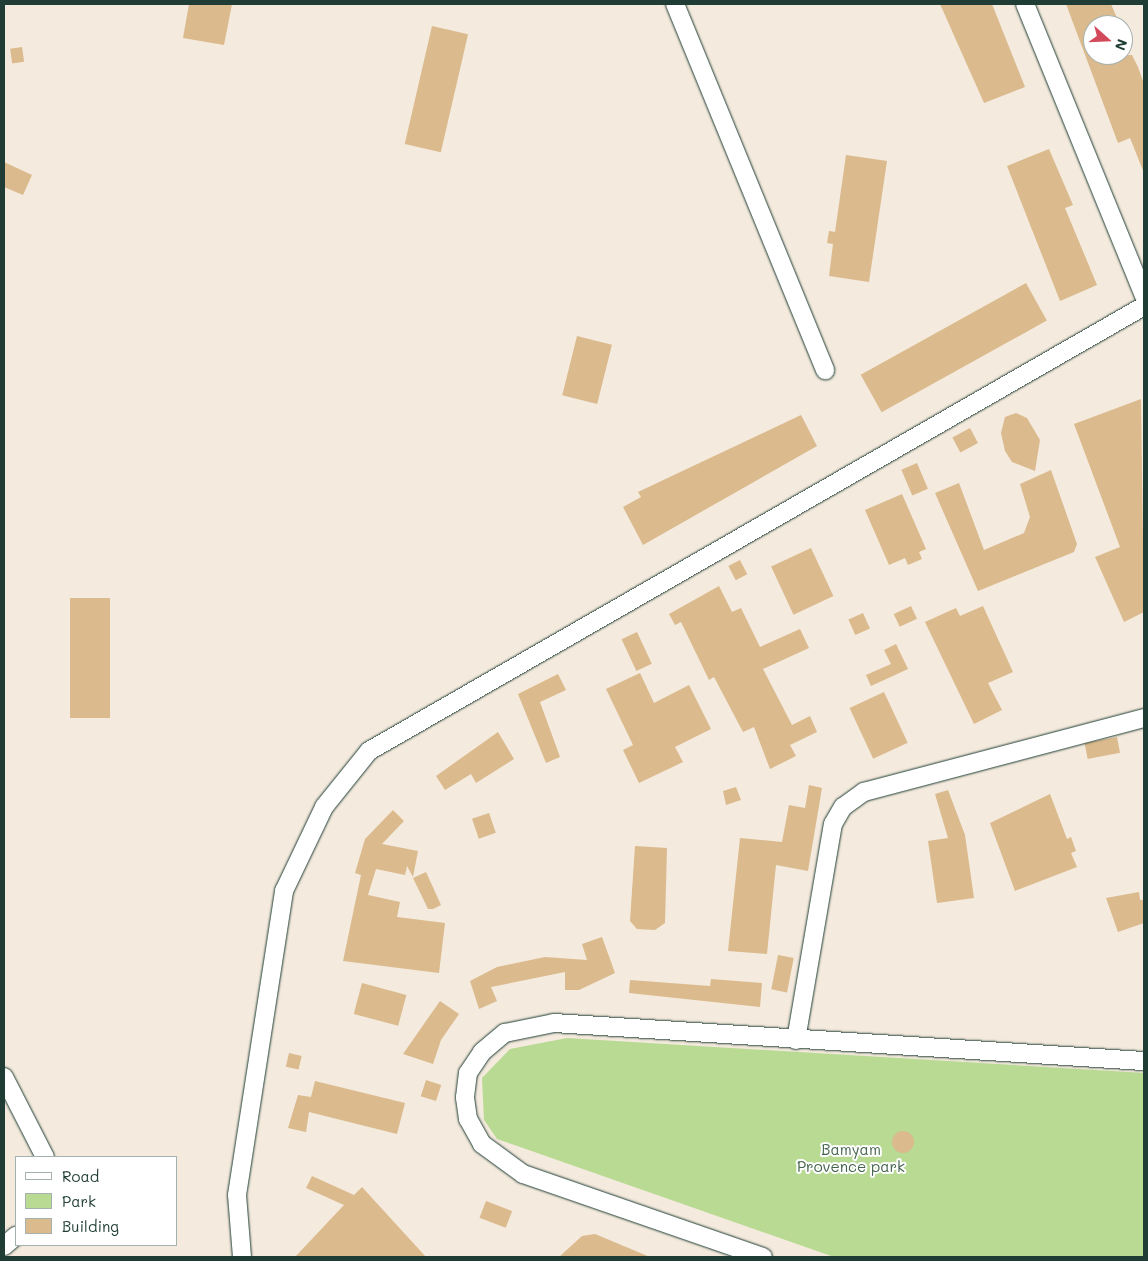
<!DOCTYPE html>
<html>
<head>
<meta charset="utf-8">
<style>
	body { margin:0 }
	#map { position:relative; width:1148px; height:1261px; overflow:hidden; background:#f4eadd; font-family:Mali,sans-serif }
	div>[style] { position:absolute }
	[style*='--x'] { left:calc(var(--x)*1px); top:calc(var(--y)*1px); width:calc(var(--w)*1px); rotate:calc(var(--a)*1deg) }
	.green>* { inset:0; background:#b8da93 }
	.building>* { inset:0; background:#dbba8d; transform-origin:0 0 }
	.round { border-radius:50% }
	.roads { filter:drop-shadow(0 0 1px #1f3d34) drop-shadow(0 0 1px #1f3d34) }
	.minor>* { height:18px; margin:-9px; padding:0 9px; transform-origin:9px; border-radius:9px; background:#fff }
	span { translate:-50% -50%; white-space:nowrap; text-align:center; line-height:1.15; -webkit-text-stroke:4px #fff; paint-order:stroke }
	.park-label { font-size:15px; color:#45644c }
	.frame { position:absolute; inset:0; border:5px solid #1f3d34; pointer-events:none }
	.legend { position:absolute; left:15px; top:1156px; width:162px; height:90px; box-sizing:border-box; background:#fff; border:1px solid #a5b1ae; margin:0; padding:6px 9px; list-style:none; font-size:15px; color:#1f3d34 }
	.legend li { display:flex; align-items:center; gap:10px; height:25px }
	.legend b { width:25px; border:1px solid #a5b1ae }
	.north { position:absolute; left:1083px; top:15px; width:50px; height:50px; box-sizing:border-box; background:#fff; border:1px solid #a5b1ae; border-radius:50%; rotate:110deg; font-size:14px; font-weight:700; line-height:20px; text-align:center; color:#1f3d34 }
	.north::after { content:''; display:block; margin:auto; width:18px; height:22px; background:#d1495b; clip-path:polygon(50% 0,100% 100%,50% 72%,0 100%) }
</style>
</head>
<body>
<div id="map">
	<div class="green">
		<div style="clip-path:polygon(567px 1038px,1144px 1073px,1144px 1257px,834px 1257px,497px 1139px,484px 1120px,482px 1078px,510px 1049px)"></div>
	</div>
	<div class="building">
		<div style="clip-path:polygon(189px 4px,232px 4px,224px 45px,183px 38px)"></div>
		<div style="clip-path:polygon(940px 4px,992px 4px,1025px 87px,984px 103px)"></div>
		<div style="clip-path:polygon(1066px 4px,1111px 4px,1120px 25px,1093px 25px,1093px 55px,1132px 55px,1138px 67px,1144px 84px,1144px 173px,1130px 138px,1118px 143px)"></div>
		<div style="left:432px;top:26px;width:37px;height:121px;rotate:13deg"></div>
		<div style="left:22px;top:47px;width:15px;height:12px;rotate:82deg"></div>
		<div style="clip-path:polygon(1049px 149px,1073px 205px,1065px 208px,1097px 285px,1060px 301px,1007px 166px)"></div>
		<div style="clip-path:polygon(846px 155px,887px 161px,869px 282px,829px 276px,833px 244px,827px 243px,829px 231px,835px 232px)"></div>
		<div style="clip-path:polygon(4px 162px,32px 175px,23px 195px,4px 187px)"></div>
		<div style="left:1026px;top:283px;width:43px;height:189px;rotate:61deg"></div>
		<div style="left:577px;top:336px;width:36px;height:61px;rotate:14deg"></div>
		<div style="clip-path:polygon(1141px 399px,1144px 612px,1124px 622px,1095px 557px,1120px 547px,1074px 424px)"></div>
		<div style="clip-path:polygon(1016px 413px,1027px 418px,1040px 440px,1035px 471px,1012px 462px,1005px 451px,1001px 433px,1005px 417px)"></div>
		<div style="clip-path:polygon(801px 415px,817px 446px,643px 545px,623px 507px,641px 497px,638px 492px)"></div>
		<div style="left:970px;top:428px;width:17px;height:20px;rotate:62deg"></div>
		<div style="left:917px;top:463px;width:28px;height:17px;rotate:67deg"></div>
		<div style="clip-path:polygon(1051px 470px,1077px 544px,1074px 552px,978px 591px,935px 493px,959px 483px,984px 550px,1024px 533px,1030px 517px,1020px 484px)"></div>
		<div style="clip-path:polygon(902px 494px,926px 549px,919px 552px,922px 559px,908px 565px,905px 558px,889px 565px,865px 510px)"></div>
		<div style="left:811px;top:548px;width:53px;height:44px;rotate:65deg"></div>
		<div style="left:740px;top:560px;width:16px;height:13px;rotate:63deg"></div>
		<div style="clip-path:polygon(719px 586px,732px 612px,741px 608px,760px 647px,800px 629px,809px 648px,763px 669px,792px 725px,810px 716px,817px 732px,790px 745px,796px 756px,770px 769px,754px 727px,743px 732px,714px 677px,709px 680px,681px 622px,675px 625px,669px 614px)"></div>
		<div style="left:110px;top:598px;width:120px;height:40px;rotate:90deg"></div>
		<div style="left:911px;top:606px;width:14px;height:19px;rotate:65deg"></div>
		<div style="clip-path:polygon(983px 606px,1013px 672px,988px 683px,1002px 710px,974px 724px,925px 622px,956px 608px,960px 616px)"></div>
		<div style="left:863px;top:613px;width:17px;height:16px;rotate:66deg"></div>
		<div style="left:637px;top:632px;width:35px;height:17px;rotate:65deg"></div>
		<div style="clip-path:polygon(896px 644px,908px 669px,871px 686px,866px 675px,891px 664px,884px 650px)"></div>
		<div style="clip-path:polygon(640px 673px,654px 703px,689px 685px,711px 729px,675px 747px,683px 762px,639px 783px,623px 750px,633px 745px,606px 689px)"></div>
		<div style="clip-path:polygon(558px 674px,566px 690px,540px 702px,560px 757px,546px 763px,518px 694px)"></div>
		<div style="left:884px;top:692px;width:56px;height:38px;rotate:65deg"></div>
		<div style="clip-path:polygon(498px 732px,514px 759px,476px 783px,471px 774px,445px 790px,436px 776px)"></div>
		<div style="left:1117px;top:737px;width:16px;height:33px;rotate:79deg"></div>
		<div style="clip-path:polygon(809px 785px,822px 788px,808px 871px,776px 865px,767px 954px,728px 951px,740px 838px,782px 842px,789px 805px,805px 808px)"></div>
		<div style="clip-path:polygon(736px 787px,741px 800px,726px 805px,723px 791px)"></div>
		<div style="clip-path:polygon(948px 790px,965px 835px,974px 898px,937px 903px,928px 841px,948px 838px,935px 794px)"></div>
		<div style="clip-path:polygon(1050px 794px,1067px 839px,1071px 837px,1076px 851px,1071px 853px,1077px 867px,1015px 891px,990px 823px)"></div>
		<div style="clip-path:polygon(393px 810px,404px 821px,382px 844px,418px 851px,413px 877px,407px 866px,405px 875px,376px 869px,368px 895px,400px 902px,397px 917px,445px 923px,439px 973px,343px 961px,361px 875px,355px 873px,365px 839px)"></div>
		<div style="left:489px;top:813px;width:21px;height:18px;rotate:71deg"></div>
		<div style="clip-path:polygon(635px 846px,667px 848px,665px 923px,655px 930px,637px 929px,630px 921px)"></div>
		<div style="clip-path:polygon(426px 872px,441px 905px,433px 909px,428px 909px,413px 878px)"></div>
		<div style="clip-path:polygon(1139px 892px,1140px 900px,1144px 900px,1144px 923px,1118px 932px,1106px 898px)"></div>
		<div style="clip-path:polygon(602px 937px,615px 973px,579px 990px,565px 990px,565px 972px,491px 987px,497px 1001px,479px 1009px,470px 981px,497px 967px,545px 957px,587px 960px,582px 944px)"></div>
		<div style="left:778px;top:955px;width:16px;height:35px;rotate:11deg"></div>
		<div style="clip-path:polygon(711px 979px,762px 983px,760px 1007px,629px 993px,630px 980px,710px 986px)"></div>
		<div style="left:362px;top:983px;width:46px;height:32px;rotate:15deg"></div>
		<div style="clip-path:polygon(440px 1001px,459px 1014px,441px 1040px,433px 1064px,403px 1054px)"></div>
		<div style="left:289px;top:1053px;width:13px;height:14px;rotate:13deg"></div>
		<div style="left:426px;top:1080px;width:16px;height:17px;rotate:18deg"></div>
		<div style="clip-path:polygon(315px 1081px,405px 1103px,397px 1134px,309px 1112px,306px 1132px,288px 1128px,298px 1095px,311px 1097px)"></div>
		<div class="round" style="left:892px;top:1131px;width:22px;height:22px"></div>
		<div style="clip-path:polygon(312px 1176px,354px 1195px,362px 1187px,426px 1257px,295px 1257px,344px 1205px,306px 1188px)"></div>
		<div style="left:486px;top:1201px;width:28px;height:18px;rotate:21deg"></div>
		<div style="clip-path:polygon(595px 1234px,650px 1257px,559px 1257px,582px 1236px)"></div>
	</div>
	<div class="roads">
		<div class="minor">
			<div style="--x:675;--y:4;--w:396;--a:67.7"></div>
			<div style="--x:1025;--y:4;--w:315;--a:67.8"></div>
			<div style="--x:796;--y:1040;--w:219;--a:-80.3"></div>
			<div style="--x:833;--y:824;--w:20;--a:-60"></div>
			<div style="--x:843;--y:807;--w:26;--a:-36"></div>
			<div style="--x:864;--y:792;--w:290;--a:-14.8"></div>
			<div style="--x:4;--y:1077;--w:90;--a:62.9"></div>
			<div style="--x:4;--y:1246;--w:16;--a:-40"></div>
			<div style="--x:242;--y:1257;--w:62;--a:-94.6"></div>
			<div style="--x:237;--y:1195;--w:308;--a:-81.2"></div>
			<div style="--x:284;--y:891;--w:93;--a:-64.5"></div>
			<div style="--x:324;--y:807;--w:72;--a:-51.2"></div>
			<div style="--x:369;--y:751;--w:894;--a:-29.86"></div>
			<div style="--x:763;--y:1257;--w:254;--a:-160.9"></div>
			<div style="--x:523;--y:1174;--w:51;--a:-143.8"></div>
			<div style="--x:482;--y:1144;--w:29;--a:-119"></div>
			<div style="--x:468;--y:1119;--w:22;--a:-98"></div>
			<div style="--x:465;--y:1097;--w:24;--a:-83"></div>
			<div style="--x:468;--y:1073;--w:25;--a:-56"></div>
			<div style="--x:482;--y:1052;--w:30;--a:-40"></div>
			<div style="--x:505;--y:1033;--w:50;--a:-11.5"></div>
			<div style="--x:554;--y:1023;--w:591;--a:3.69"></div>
		</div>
	</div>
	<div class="park-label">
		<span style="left:851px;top:1158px">Bamyam<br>Provence park</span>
	</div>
	<div class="frame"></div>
	<ul class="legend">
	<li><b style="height:6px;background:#fff"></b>Road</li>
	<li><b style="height:14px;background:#b8da93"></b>Park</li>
	<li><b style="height:14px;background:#dbba8d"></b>Building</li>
	</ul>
	<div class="north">N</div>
</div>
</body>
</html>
